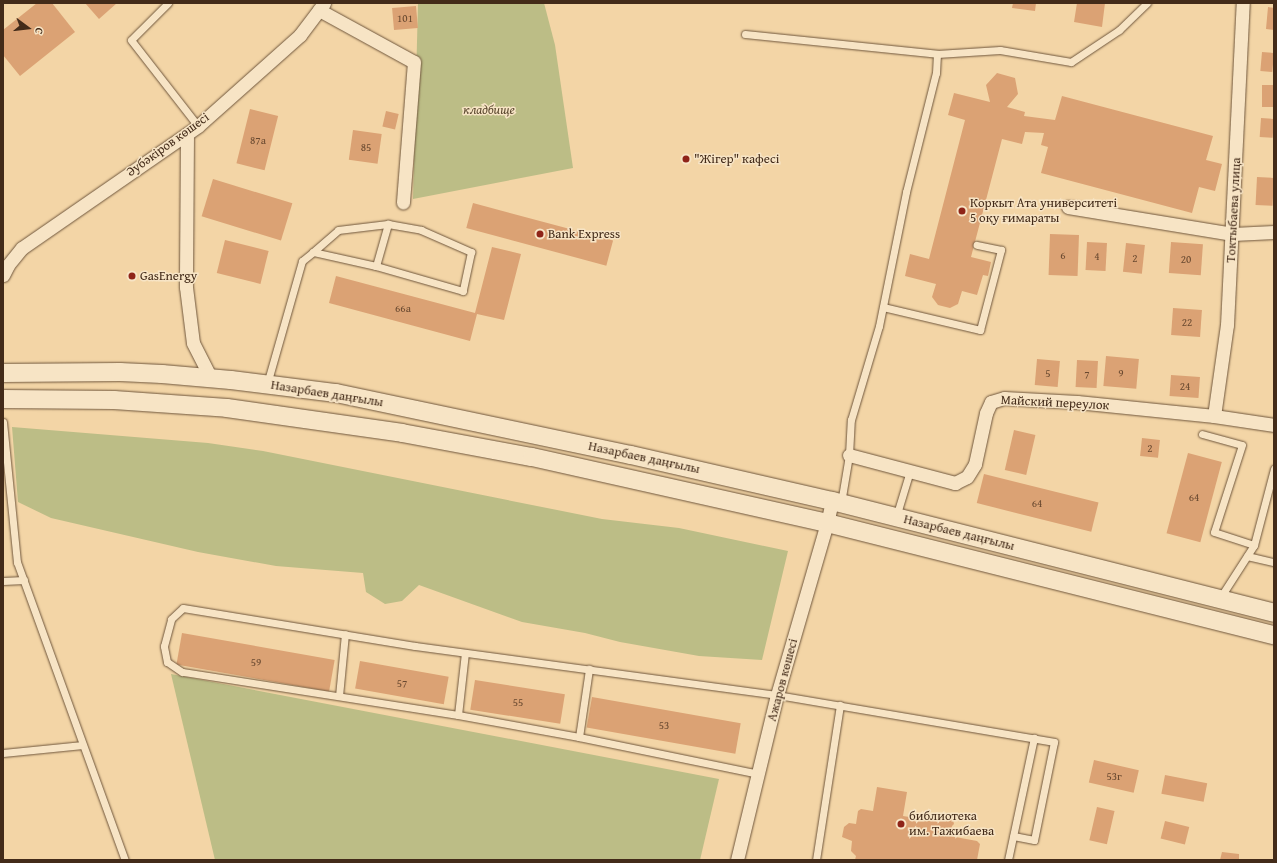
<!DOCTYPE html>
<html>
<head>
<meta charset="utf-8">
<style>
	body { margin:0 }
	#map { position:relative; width:1277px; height:863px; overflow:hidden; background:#f3d5a6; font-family:"Gentium Book Plus",serif }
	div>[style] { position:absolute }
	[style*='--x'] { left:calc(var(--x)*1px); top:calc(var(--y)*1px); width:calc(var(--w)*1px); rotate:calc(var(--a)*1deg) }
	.green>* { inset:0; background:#bcbd86 }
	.building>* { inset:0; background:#dba274; transform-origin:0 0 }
	.roads { filter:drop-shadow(0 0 1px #6f563c) drop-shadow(0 0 1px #6f563c) }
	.lane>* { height:7px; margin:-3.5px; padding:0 3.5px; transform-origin:3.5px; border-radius:3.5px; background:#f7e4c5 }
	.street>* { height:13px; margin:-6.5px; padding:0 6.5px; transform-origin:6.5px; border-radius:6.5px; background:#f7e4c5 }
	.secondary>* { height:18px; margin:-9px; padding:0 9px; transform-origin:9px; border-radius:9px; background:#f7e4c5 }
	.dots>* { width:11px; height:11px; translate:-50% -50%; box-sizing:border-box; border:2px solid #f7e4c5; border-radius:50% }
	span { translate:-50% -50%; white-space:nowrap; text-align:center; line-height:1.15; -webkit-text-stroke:3px #f7e4c5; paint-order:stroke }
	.number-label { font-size:11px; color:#694930 }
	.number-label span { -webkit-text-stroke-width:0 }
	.park-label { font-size:13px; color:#5b482f; font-style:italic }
	.street-label { font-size:13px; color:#432b19 }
	.poi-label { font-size:13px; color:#432b19 }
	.left { translate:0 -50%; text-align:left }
	.frame { position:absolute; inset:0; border:4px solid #432b19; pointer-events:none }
	.north { position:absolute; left:8px; top:8px; width:40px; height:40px; -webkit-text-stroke:3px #f7e4c5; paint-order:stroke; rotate:105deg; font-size:11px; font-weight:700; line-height:16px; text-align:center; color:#432b19 }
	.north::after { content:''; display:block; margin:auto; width:14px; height:18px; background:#432b19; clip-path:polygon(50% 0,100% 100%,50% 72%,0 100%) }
</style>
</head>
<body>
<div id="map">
	<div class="green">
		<div style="clip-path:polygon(418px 3px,544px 3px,555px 45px,573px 168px,413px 199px)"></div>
		<div style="clip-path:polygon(12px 427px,208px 443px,263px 451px,602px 519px,679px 528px,788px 551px,762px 660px,699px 656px,620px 642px,585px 633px,522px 622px,419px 585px,402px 601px,385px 604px,366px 592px,363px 573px,276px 566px,198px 552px,51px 518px,18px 502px)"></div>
		<div style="clip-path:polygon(171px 674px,719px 779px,700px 860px,215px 860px)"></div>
	</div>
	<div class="building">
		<div style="clip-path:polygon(37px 3px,52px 3px,75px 32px,20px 76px,3px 55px,3px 30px)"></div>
		<div style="clip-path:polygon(85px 3px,117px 3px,99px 19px)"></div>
		<div style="clip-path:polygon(1013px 3px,1036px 3px,1035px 11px,1012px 8px)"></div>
		<div style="clip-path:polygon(1077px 3px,1105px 3px,1102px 27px,1074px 22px)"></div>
		<div style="left:416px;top:6px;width:22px;height:24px;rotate:85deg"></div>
		<div style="clip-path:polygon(1268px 7px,1274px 8px,1274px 30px,1266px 29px)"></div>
		<div style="left:1262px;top:52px;width:12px;height:19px;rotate:5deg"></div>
		<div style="clip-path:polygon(997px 73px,1015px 78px,1018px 94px,1007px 107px,1025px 112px,1024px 116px,1055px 120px,1062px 96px,1213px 136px,1206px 160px,1222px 164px,1215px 191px,1199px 187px,1192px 213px,1041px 173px,1048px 147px,1041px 145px,1044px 133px,1025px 132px,1022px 144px,1002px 139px,971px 257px,991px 262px,988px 276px,983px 275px,977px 295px,962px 291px,958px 304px,950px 308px,938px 305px,932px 297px,936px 284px,905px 276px,910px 254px,929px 259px,965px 120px,948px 115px,954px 93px,990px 102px,986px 85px)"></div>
		<div style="left:1262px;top:85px;width:12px;height:22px"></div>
		<div style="left:250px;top:109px;width:29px;height:56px;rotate:14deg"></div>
		<div style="left:386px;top:111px;width:13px;height:16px;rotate:13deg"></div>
		<div style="left:1261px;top:118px;width:13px;height:19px;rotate:4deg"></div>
		<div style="left:353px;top:130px;width:29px;height:30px;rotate:8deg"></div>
		<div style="left:1257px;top:177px;width:17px;height:28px;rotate:3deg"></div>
		<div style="left:213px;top:179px;width:83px;height:39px;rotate:17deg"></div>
		<div style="left:473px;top:203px;width:145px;height:26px;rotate:15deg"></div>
		<div style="left:1050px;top:234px;width:29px;height:41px;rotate:2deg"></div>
		<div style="left:225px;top:240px;width:45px;height:34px;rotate:14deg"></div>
		<div style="left:1087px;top:242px;width:20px;height:28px;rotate:3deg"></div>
		<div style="left:1171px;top:242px;width:32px;height:31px;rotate:4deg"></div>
		<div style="left:1126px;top:243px;width:19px;height:29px;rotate:6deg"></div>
		<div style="clip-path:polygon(492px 247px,521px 254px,504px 320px,477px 314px,470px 341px,329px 303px,336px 276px,475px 313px)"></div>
		<div style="left:1173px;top:308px;width:29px;height:27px;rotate:4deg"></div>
		<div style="left:1106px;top:356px;width:33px;height:30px;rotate:5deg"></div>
		<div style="left:1037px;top:359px;width:23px;height:26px;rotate:5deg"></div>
		<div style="left:1077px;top:360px;width:21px;height:27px;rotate:3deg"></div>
		<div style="left:1171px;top:375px;width:29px;height:21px;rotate:4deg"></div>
		<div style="left:1014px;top:430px;width:22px;height:41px;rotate:13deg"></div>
		<div style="left:1142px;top:438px;width:18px;height:18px;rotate:6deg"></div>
		<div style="left:1188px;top:453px;width:35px;height:83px;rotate:15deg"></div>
		<div style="left:984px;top:474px;width:118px;height:30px;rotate:14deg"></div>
		<div style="left:182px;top:633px;width:155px;height:32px;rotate:10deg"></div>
		<div style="left:360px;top:661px;width:90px;height:28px;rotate:10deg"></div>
		<div style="left:475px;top:680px;width:91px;height:30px;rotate:9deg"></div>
		<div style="left:592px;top:697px;width:151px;height:31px;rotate:10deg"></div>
		<div style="left:1094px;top:760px;width:46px;height:23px;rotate:13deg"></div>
		<div style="left:1165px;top:775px;width:43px;height:19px;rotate:11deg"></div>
		<div style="clip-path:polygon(877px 787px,907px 792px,903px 816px,934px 821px,939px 815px,949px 817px,953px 820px,954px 824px,952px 826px,950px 836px,977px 841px,980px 844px,977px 860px,855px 860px,856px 856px,851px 851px,852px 841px,842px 837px,844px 827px,849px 823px,856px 824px,858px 811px,861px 809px,873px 811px)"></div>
		<div style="left:1097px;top:807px;width:18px;height:34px;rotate:13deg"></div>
		<div style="left:1165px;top:821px;width:25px;height:18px;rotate:14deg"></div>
		<div style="clip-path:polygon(1222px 852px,1239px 854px,1239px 860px,1220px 860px)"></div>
	</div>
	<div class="roads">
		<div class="lane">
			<div style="--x:168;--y:3;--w:52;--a:135"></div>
			<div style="--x:131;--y:40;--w:109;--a:52.1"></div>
			<div style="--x:745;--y:34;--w:193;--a:5.9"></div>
			<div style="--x:937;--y:54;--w:63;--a:-3.6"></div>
			<div style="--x:1000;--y:50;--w:72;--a:9.6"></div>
			<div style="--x:1071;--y:62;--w:58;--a:-33.7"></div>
			<div style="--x:1119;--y:30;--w:39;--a:-44"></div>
			<div style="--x:376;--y:266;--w:44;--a:-74.1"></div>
			<div style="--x:883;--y:307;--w:100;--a:13.3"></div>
			<div style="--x:980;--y:330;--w:83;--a:-75.3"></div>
			<div style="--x:1001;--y:250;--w:25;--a:-168"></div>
			<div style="--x:267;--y:384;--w:128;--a:-74.1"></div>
			<div style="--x:302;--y:261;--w:14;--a:-39"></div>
			<div style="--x:313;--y:252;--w:33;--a:-41"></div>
			<div style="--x:338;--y:230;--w:50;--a:-6.8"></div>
			<div style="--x:388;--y:224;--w:34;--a:10"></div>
			<div style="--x:421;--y:230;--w:55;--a:23.7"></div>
			<div style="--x:471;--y:252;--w:40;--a:102"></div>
			<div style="--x:463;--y:291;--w:91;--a:-164"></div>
			<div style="--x:376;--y:266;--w:65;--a:-167.5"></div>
			<div style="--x:3;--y:422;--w:141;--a:84.3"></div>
			<div style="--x:17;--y:562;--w:317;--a:70.1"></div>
			<div style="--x:1202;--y:434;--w:41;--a:15.4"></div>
			<div style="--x:1242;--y:445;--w:91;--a:107.8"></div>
			<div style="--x:1214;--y:532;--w:42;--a:18"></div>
			<div style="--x:841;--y:503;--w:49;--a:-80.5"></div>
			<div style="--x:849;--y:455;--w:35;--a:-87"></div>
			<div style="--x:851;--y:420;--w:98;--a:-73.4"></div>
			<div style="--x:879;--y:326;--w:137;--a:-78.6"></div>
			<div style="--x:906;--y:192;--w:123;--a:-75.9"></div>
			<div style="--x:936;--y:73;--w:19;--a:-87"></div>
			<div style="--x:896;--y:517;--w:48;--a:-73.1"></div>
			<div style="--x:1247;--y:556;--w:28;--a:13"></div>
			<div style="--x:3;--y:581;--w:21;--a:-3"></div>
			<div style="--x:1220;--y:598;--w:63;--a:-57.3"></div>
			<div style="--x:1254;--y:545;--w:79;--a:-75.3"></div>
			<div style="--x:339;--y:696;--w:62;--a:-84.5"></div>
			<div style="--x:458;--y:715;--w:62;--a:-83.6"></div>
			<div style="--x:579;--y:737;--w:69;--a:-81.6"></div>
			<div style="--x:3;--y:753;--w:80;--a:-5.7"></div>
			<div style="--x:759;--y:774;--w:184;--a:-168.4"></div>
			<div style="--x:579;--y:737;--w:123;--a:-169.7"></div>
			<div style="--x:458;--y:715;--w:279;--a:-171.1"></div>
			<div style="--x:182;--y:672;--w:18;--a:-146"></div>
			<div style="--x:167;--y:662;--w:16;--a:-101"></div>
			<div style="--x:164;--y:646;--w:28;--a:-75"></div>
			<div style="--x:171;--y:619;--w:16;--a:-43"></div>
			<div style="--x:183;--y:608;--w:235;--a:9.3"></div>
			<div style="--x:415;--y:646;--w:365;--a:7.7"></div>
			<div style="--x:777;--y:695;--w:281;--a:9.6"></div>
			<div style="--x:1054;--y:742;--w:100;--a:101.5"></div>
			<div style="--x:1034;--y:840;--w:21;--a:-169"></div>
			<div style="--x:816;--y:860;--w:157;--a:-81.2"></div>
			<div style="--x:1008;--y:860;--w:125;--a:-78"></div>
		</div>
		<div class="street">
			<div style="--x:319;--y:10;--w:108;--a:28.7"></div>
			<div style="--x:414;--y:62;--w:141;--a:94.5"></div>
			<div style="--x:187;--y:134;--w:153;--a:90.4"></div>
			<div style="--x:186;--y:287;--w:56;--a:82.9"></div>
			<div style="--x:193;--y:343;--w:39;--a:63"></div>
			<div style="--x:1068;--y:207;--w:167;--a:9.3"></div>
			<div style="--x:1233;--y:234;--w:41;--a:-2.8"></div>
			<div style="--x:3;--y:275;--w:11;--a:-63"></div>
			<div style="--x:8;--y:265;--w:22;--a:-51"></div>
			<div style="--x:22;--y:248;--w:214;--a:-34.7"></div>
			<div style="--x:198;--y:126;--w:137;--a:-41.7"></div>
			<div style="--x:300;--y:35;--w:40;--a:-53"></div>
			<div style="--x:1214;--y:416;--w:92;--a:-81.9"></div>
			<div style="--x:1227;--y:325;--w:322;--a:-87.2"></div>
			<div style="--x:849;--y:455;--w:110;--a:14.8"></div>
			<div style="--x:955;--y:483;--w:13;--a:-27"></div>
			<div style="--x:967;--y:477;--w:15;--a:-58"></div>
			<div style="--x:975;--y:464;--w:52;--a:-77.8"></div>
			<div style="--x:986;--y:413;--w:12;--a:-66"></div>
			<div style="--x:991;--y:402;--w:14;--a:-17"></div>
			<div style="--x:1004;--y:398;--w:73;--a:3.1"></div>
			<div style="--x:1077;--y:402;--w:138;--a:5.8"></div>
			<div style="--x:1214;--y:416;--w:61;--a:8.5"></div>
			<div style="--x:737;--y:860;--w:170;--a:-76.4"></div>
			<div style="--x:777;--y:695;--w:179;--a:-73.8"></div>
			<div style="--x:827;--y:523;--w:23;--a:-77"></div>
		</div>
		<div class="secondary">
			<div style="--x:3;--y:373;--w:117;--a:-0.5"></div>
			<div style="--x:120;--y:372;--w:42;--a:2.7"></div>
			<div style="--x:162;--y:374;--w:69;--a:5"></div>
			<div style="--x:231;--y:380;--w:106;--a:7.1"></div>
			<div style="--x:336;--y:393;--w:301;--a:11.9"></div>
			<div style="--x:631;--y:455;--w:206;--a:12.9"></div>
			<div style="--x:832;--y:501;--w:456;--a:14.2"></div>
			<div style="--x:3;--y:399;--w:111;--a:0.5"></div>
			<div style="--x:114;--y:400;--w:113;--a:4"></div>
			<div style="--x:227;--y:408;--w:177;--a:8.1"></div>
			<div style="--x:402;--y:433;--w:132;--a:10.5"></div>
			<div style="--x:532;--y:457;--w:302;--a:12.6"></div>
			<div style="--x:827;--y:523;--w:461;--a:14.1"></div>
		</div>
	</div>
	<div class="dots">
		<div style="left:686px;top:159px;background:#8f2418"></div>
		<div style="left:962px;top:211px;background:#8f2418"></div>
		<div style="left:540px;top:234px;background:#8f2418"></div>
		<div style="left:132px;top:276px;background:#8f2418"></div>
		<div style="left:901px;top:824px;background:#8f2418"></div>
	</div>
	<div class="number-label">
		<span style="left:405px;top:18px">101</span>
		<span style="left:258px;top:140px">87а</span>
		<span style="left:366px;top:147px">85</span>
		<span style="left:1063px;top:255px">6</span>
		<span style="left:1097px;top:256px">4</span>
		<span style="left:1135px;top:258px">2</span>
		<span style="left:1186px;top:259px">20</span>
		<span style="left:403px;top:308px">66а</span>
		<span style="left:1187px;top:322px">22</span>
		<span style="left:1048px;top:373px">5</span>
		<span style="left:1121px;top:373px">9</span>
		<span style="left:1087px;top:374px">7</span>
		<span style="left:1185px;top:386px">24</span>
		<span style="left:1150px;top:448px">2</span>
		<span style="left:1194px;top:497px">64</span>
		<span style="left:1037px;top:503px">64</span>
		<span style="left:256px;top:662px">59</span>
		<span style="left:402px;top:683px">57</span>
		<span style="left:518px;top:702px">55</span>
		<span style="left:664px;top:725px">53</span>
		<span style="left:1114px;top:776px">53г</span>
	</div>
	<div class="park-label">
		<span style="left:489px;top:110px">кладбище</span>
	</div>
	<div class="street-label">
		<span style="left:168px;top:145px;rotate:-36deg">Әубәкіров көшесі</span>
		<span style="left:1234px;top:210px;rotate:-87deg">Токтыбаева улица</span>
		<span style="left:327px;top:394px;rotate:9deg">Назарбаев даңғылы</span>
		<span style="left:1055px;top:403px;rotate:3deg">Майский переулок</span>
		<span style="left:644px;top:458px;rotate:12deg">Назарбаев даңғылы</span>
		<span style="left:959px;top:533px;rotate:14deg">Назарбаев даңғылы</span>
		<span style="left:783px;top:680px;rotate:-75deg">Ажаров көшесі</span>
	</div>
	<div class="poi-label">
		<span class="left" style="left:694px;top:159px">"Жігер" кафесі</span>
		<span class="left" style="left:970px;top:211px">Коркыт Ата университеті<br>5 оқу ғимараты</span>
		<span class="left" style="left:548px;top:234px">Bank Express</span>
		<span class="left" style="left:140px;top:276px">GasEnergy</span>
		<span class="left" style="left:909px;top:824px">библиотека<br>им. Тажибаева</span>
	</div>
	<div class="frame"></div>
	<div class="north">С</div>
</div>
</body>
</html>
